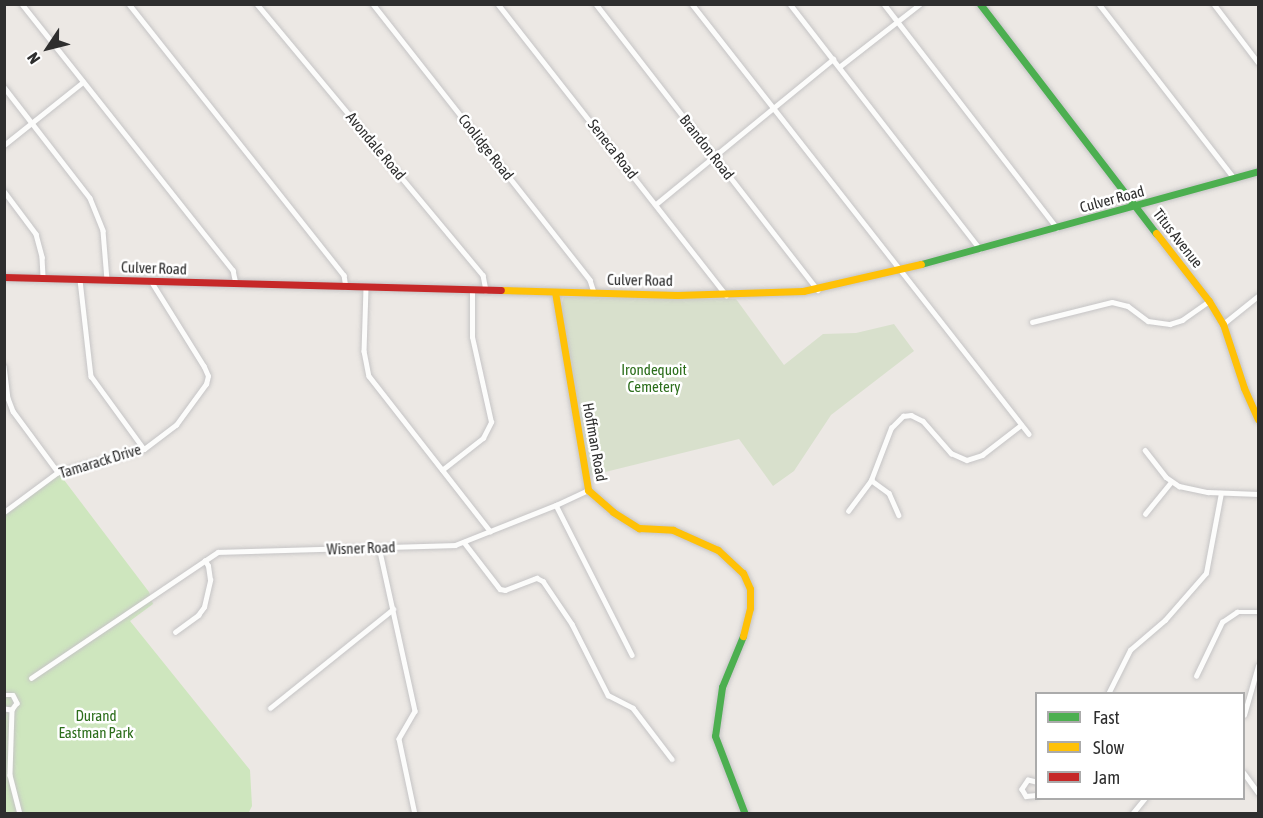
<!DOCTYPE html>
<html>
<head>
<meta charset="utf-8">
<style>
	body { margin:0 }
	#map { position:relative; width:1263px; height:818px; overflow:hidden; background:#ece8e4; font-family:"Asap Condensed",sans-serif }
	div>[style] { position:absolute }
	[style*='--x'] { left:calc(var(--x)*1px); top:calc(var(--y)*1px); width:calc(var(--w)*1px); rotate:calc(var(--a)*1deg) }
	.green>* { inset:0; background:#cee6be }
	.cemetery>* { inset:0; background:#d8e0cc }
	.roads { filter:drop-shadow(0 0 2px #c5c4c5) drop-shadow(0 0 2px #c5c4c5) }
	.street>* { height:4.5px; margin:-2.25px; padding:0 2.25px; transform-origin:2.25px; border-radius:2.25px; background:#fcfcfb }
	.fast>* { height:7px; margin:-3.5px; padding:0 3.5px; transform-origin:3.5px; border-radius:3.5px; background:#4caf50 }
	.slow>* { height:7px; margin:-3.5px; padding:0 3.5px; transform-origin:3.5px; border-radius:3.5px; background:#ffc107 }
	.jam>* { height:7px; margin:-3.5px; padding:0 3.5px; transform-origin:3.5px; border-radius:3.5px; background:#c62828 }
	span { translate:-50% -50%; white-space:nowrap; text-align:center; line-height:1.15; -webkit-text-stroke:5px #fff; paint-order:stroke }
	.street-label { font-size:15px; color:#2e2e2e }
	.park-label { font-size:15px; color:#2c6e1b }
	.frame { position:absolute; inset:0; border:6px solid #2e2e2e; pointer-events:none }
	.legend { position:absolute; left:1035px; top:692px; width:210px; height:108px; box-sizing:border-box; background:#fff; border:2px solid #ababab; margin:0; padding:8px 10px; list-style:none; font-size:18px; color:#2e2e2e }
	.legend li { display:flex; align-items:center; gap:12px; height:30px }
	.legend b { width:30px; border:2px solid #ababab }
	.north { position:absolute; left:18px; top:18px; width:60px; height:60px; -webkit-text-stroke:4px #fff; paint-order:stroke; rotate:235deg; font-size:16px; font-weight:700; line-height:24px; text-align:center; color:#2e2e2e }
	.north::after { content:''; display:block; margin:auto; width:21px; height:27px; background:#2e2e2e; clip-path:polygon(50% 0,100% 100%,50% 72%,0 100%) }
</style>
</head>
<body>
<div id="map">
	<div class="green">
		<div style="clip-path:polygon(58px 472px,149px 592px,153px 604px,130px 621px,250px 770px,252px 806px,248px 814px,5px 813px,5px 512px)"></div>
	</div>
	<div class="cemetery">
		<div style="clip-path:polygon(564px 297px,736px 299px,784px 365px,823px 334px,856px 333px,894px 324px,914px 351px,831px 415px,794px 471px,773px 486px,739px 439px,589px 476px,561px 306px)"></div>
	</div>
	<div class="roads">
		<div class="street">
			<div style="--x:22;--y:4;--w:340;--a:51.6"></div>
			<div style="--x:233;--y:270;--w:14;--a:78"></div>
			<div style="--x:129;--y:4;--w:346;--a:51.6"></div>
			<div style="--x:344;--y:275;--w:12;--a:81"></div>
			<div style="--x:257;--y:4;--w:353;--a:50.2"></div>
			<div style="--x:483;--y:275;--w:16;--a:79"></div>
			<div style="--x:373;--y:4;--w:351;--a:51.8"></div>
			<div style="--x:590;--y:280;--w:13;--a:72"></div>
			<div style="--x:498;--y:4;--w:370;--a:51.9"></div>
			<div style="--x:596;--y:4;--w:362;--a:52.2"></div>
			<div style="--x:692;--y:4;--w:546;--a:51.91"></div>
			<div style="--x:790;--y:4;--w:310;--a:52.2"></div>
			<div style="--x:884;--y:4;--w:283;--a:52.3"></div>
			<div style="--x:1099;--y:4;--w:220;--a:52.2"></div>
			<div style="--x:1214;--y:4;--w:73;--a:52.8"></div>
			<div style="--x:839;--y:67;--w:103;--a:-37.9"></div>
			<div style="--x:4;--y:87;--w:140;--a:52.2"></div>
			<div style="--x:90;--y:198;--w:35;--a:68"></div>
			<div style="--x:103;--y:231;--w:49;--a:85.3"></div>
			<div style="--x:4;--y:145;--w:101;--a:-38.6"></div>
			<div style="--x:4;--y:191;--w:54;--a:53.3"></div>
			<div style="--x:36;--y:234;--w:24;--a:75"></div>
			<div style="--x:42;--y:257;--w:22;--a:87"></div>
			<div style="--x:656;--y:204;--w:229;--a:-39.3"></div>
			<div style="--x:80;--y:280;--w:97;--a:83.5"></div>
			<div style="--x:91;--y:376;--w:90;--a:54"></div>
			<div style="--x:366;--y:288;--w:63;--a:91.8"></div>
			<div style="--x:364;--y:351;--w:25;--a:79"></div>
			<div style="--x:369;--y:376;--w:197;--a:52"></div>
			<div style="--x:1032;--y:322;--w:82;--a:-14"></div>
			<div style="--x:1112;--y:302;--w:16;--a:14"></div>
			<div style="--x:1128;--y:306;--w:25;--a:37"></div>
			<div style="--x:1148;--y:321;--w:22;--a:8"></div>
			<div style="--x:1170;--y:324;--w:13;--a:-18"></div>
			<div style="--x:1182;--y:320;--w:33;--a:-35"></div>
			<div style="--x:1223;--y:324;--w:45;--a:-38.7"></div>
			<div style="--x:4;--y:366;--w:32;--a:83"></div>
			<div style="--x:8;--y:398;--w:14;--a:69"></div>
			<div style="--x:13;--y:411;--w:76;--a:53.6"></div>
			<div style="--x:1145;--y:450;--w:34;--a:52"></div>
			<div style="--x:1166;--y:477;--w:16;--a:35"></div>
			<div style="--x:1179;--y:486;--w:30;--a:12"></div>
			<div style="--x:1208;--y:492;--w:50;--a:2.3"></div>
			<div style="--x:442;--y:470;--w:52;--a:-38"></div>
			<div style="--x:483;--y:438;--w:18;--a:-63"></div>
			<div style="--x:491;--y:422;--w:87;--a:-102.6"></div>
			<div style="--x:472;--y:337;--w:46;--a:-90"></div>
			<div style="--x:871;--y:480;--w:22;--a:36"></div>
			<div style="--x:889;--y:493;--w:24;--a:66"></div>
			<div style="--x:556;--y:505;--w:168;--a:63.1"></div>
			<div style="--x:848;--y:511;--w:39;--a:-53"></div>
			<div style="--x:871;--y:480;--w:56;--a:-69"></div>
			<div style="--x:891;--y:428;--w:17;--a:-45"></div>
			<div style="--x:903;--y:416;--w:8;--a:-7"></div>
			<div style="--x:911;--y:415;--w:13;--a:27"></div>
			<div style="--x:923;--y:421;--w:43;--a:48.8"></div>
			<div style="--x:951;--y:453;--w:17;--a:24"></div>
			<div style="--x:967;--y:460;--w:16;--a:-18"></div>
			<div style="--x:982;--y:455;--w:49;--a:-37.6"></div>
			<div style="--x:4;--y:512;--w:67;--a:-36.5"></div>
			<div style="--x:58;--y:472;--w:89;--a:-15"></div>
			<div style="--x:144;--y:449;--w:40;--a:-37"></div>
			<div style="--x:176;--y:425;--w:51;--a:-53.8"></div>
			<div style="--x:206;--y:384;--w:8;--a:-76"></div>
			<div style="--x:208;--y:376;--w:10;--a:-114"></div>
			<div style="--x:204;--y:367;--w:100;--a:-121.9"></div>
			<div style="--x:1145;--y:514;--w:41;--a:-50.9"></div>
			<div style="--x:464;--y:542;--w:59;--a:52.5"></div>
			<div style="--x:500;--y:589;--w:5;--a:11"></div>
			<div style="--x:505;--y:590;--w:34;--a:-21"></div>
			<div style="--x:537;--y:578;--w:7;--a:27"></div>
			<div style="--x:543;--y:581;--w:52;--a:56"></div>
			<div style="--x:572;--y:624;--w:80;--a:63.1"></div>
			<div style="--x:608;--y:695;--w:28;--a:27"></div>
			<div style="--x:633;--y:708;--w:64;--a:52.6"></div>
			<div style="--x:379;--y:547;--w:168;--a:77.6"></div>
			<div style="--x:415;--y:711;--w:32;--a:120"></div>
			<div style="--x:399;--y:739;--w:77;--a:78"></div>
			<div style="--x:175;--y:632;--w:29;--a:-36"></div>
			<div style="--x:198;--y:615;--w:10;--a:-53"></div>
			<div style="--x:204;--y:607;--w:28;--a:-77"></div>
			<div style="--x:210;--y:580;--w:14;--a:-98"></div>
			<div style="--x:208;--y:566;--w:6;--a:-121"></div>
			<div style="--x:1196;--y:676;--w:60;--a:-64.3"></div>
			<div style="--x:1222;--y:622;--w:18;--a:-34"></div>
			<div style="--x:1237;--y:612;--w:21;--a:0"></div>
			<div style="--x:31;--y:678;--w:225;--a:-34"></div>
			<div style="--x:218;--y:552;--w:237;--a:-1.7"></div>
			<div style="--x:455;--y:545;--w:109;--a:-21.6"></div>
			<div style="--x:556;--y:505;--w:35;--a:-25"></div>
			<div style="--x:1108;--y:694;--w:49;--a:-63.4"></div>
			<div style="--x:1130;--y:650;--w:46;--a:-40.6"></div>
			<div style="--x:1165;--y:620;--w:62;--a:-48.9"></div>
			<div style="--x:1206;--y:573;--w:81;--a:-79.4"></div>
			<div style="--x:4;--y:695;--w:9;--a:0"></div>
			<div style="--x:13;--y:695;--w:9;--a:63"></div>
			<div style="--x:17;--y:703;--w:9;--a:126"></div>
			<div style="--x:12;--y:710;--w:8;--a:-173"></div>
			<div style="--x:270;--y:708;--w:158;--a:-38.8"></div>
			<div style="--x:12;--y:710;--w:65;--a:91.8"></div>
			<div style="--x:10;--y:775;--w:40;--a:75.6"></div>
			<div style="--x:1244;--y:715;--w:51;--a:-74.1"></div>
			<div style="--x:1244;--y:773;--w:24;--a:54"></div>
			<div style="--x:1036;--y:782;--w:8;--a:-166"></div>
			<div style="--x:1028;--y:780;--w:11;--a:124"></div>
			<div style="--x:1022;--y:789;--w:8;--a:60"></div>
			<div style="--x:1026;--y:796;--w:10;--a:-6"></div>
			<div style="--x:1132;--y:814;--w:21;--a:-51"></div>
		</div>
		<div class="fast">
			<div style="--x:980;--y:4;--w:289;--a:52.5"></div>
			<div style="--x:921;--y:264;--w:350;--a:-15.4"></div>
			<div style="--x:743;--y:636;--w:55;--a:112.4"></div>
			<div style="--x:722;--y:687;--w:49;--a:98.1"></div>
			<div style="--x:715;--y:736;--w:84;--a:69"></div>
		</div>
		<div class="slow">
			<div style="--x:1156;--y:233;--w:86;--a:52.1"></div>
			<div style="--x:1209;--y:301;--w:27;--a:59"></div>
			<div style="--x:1223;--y:324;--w:67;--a:71.8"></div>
			<div style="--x:1244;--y:388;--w:34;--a:66"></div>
			<div style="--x:501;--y:290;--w:176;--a:1.6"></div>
			<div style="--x:677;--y:295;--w:126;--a:-1.8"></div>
			<div style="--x:803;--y:291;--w:121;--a:-12.9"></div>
			<div style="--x:555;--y:292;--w:201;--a:80.5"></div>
			<div style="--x:588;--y:490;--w:33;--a:41"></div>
			<div style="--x:613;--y:512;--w:31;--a:32"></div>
			<div style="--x:639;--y:528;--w:34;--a:3"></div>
			<div style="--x:673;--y:530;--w:49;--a:24"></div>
			<div style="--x:718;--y:550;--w:34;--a:43"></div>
			<div style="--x:743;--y:573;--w:17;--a:66"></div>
			<div style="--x:750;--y:589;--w:19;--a:90"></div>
			<div style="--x:750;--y:608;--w:29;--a:104"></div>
		</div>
		<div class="jam">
			<div style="--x:4;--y:277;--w:497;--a:1.5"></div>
		</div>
	</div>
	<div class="street-label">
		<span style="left:376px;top:146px;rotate:50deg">Avondale Road</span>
		<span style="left:486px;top:147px;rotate:52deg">Coolidge Road</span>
		<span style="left:707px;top:147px;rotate:52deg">Brandon Road</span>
		<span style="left:613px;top:149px;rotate:52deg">Seneca Road</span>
		<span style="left:1112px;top:199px;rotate:-15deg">Culver Road</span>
		<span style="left:1178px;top:238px;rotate:52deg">Titus Avenue</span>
		<span style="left:154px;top:268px;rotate:2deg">Culver Road</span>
		<span style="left:640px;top:280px;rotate:1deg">Culver Road</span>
		<span style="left:595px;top:442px;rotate:80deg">Hoffman Road</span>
		<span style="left:100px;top:461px;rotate:-17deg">Tamarack Drive</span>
		<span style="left:361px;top:548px;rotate:-2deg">Wisner Road</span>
	</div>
	<div class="park-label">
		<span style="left:654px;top:378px">Irondequoit<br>Cemetery</span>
		<span style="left:96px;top:724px">Durand<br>Eastman Park</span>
	</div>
	<div class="frame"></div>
	<ul class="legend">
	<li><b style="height:8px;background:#4caf50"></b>Fast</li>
	<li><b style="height:8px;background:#ffc107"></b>Slow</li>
	<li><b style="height:8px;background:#c62828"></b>Jam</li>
	</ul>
	<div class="north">N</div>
</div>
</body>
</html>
